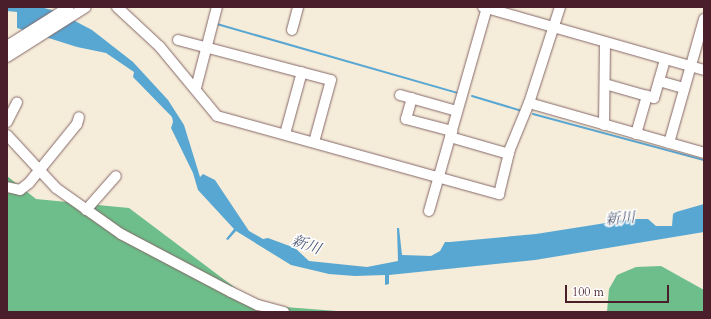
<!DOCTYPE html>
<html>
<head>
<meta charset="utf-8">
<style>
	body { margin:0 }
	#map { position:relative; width:711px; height:319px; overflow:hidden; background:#f5ecd9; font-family:Cardo,"Noto Serif JP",serif }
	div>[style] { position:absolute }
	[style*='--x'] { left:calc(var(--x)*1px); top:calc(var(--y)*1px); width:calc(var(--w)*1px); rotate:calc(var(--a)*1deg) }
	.forest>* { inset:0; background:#6dbe8a }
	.water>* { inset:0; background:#58a7d2 }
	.stream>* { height:2px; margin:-1px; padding:0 1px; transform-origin:1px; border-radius:1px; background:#58a7d2 }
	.roads { filter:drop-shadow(0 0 1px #866768) drop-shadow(0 0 1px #866768) }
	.minor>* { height:10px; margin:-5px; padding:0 5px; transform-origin:5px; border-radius:5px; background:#fff }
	span { translate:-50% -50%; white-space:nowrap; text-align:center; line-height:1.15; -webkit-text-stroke:3px #fff; paint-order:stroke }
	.water-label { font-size:15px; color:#505c76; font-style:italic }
	.frame { position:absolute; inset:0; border:8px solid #4a1f2b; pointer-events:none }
	.scale { position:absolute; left:565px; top:285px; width:104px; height:18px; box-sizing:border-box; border:2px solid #4a1f2b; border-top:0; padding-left:5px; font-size:12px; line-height:14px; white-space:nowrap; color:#4a1f2b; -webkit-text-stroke:3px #fff; paint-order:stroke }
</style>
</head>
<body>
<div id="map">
	<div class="forest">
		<div style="clip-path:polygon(7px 176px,36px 199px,129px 208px,258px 305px,350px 312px,7px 312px)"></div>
		<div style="clip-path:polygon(661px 266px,704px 290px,704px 312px,607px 312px,609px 289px,617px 275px,636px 267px)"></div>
	</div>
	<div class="water">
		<div style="clip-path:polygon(7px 7px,40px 7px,56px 11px,92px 30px,133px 62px,168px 100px,184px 125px,200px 177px,203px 174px,215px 180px,249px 231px,263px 239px,268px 238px,295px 248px,309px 261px,367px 267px,398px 261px,397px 228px,399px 228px,402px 255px,431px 256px,440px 251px,445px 242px,450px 242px,536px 234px,631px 219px,648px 219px,656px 226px,672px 226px,673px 214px,676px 212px,704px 204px,704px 232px,535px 260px,389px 275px,389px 284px,385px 285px,385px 275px,355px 276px,329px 274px,291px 265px,236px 231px,228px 240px,226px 239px,234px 229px,198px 190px,193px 173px,171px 128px,173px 122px,172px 117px,133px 77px,134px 72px,106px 53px,77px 47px,17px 28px,17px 12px,7px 11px)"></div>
	</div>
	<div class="stream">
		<div style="--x:217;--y:24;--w:250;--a:16"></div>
		<div style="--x:472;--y:96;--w:52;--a:16.7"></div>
		<div style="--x:533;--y:114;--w:177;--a:15.1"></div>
	</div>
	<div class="roads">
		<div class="minor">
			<div style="--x:117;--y:7;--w:59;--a:42.9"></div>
			<div style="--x:160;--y:47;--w:89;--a:50.4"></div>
			<div style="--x:217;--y:116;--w:293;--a:15.5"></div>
			<div style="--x:499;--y:194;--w:46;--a:-76.3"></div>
			<div style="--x:510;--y:149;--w:50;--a:-67.6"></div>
			<div style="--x:529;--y:103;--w:101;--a:-72.1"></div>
			<div style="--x:483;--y:7;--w:230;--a:15.9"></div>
			<div style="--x:292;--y:30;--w:24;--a:-75"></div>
			<div style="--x:178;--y:40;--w:158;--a:14.7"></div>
			<div style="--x:331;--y:80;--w:64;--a:105.3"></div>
			<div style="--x:7;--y:46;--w:73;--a:-32.2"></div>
			<div style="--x:7;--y:57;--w:93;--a:-32.3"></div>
			<div style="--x:659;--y:81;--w:26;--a:16"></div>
			<div style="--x:605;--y:84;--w:51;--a:15.9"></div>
			<div style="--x:654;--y:98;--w:40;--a:-74"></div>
			<div style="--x:196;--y:88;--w:84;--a:-75.5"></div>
			<div style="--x:400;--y:95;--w:59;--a:15.7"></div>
			<div style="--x:412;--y:98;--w:22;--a:106"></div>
			<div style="--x:406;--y:119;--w:48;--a:14.6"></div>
			<div style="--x:529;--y:103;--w:182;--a:15.9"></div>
			<div style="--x:7;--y:122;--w:22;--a:-63"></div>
			<div style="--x:604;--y:125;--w:82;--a:-89.3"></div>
			<div style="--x:285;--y:134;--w:64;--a:-74.7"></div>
			<div style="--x:636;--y:134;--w:40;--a:-74"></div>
			<div style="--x:7;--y:135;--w:72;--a:47.2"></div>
			<div style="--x:56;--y:188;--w:80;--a:35.3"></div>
			<div style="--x:121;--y:234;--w:124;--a:27.8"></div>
			<div style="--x:231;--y:292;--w:30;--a:26"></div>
			<div style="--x:258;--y:305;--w:27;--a:15"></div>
			<div style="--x:450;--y:137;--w:61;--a:16.1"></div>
			<div style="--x:669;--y:143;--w:129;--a:-74.2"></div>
			<div style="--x:7;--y:187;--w:13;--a:13"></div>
			<div style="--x:20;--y:190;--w:11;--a:-38"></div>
			<div style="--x:29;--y:183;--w:76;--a:-50.9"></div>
			<div style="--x:77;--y:124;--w:7;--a:-74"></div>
			<div style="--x:86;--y:210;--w:45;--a:-48.6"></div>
			<div style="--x:429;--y:211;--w:212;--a:-74.1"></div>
		</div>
	</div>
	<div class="water-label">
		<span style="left:620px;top:219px;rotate:-5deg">新川</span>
		<span style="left:306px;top:245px;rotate:19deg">新川</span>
	</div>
	<div class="frame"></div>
	<div class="scale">100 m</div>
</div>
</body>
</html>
